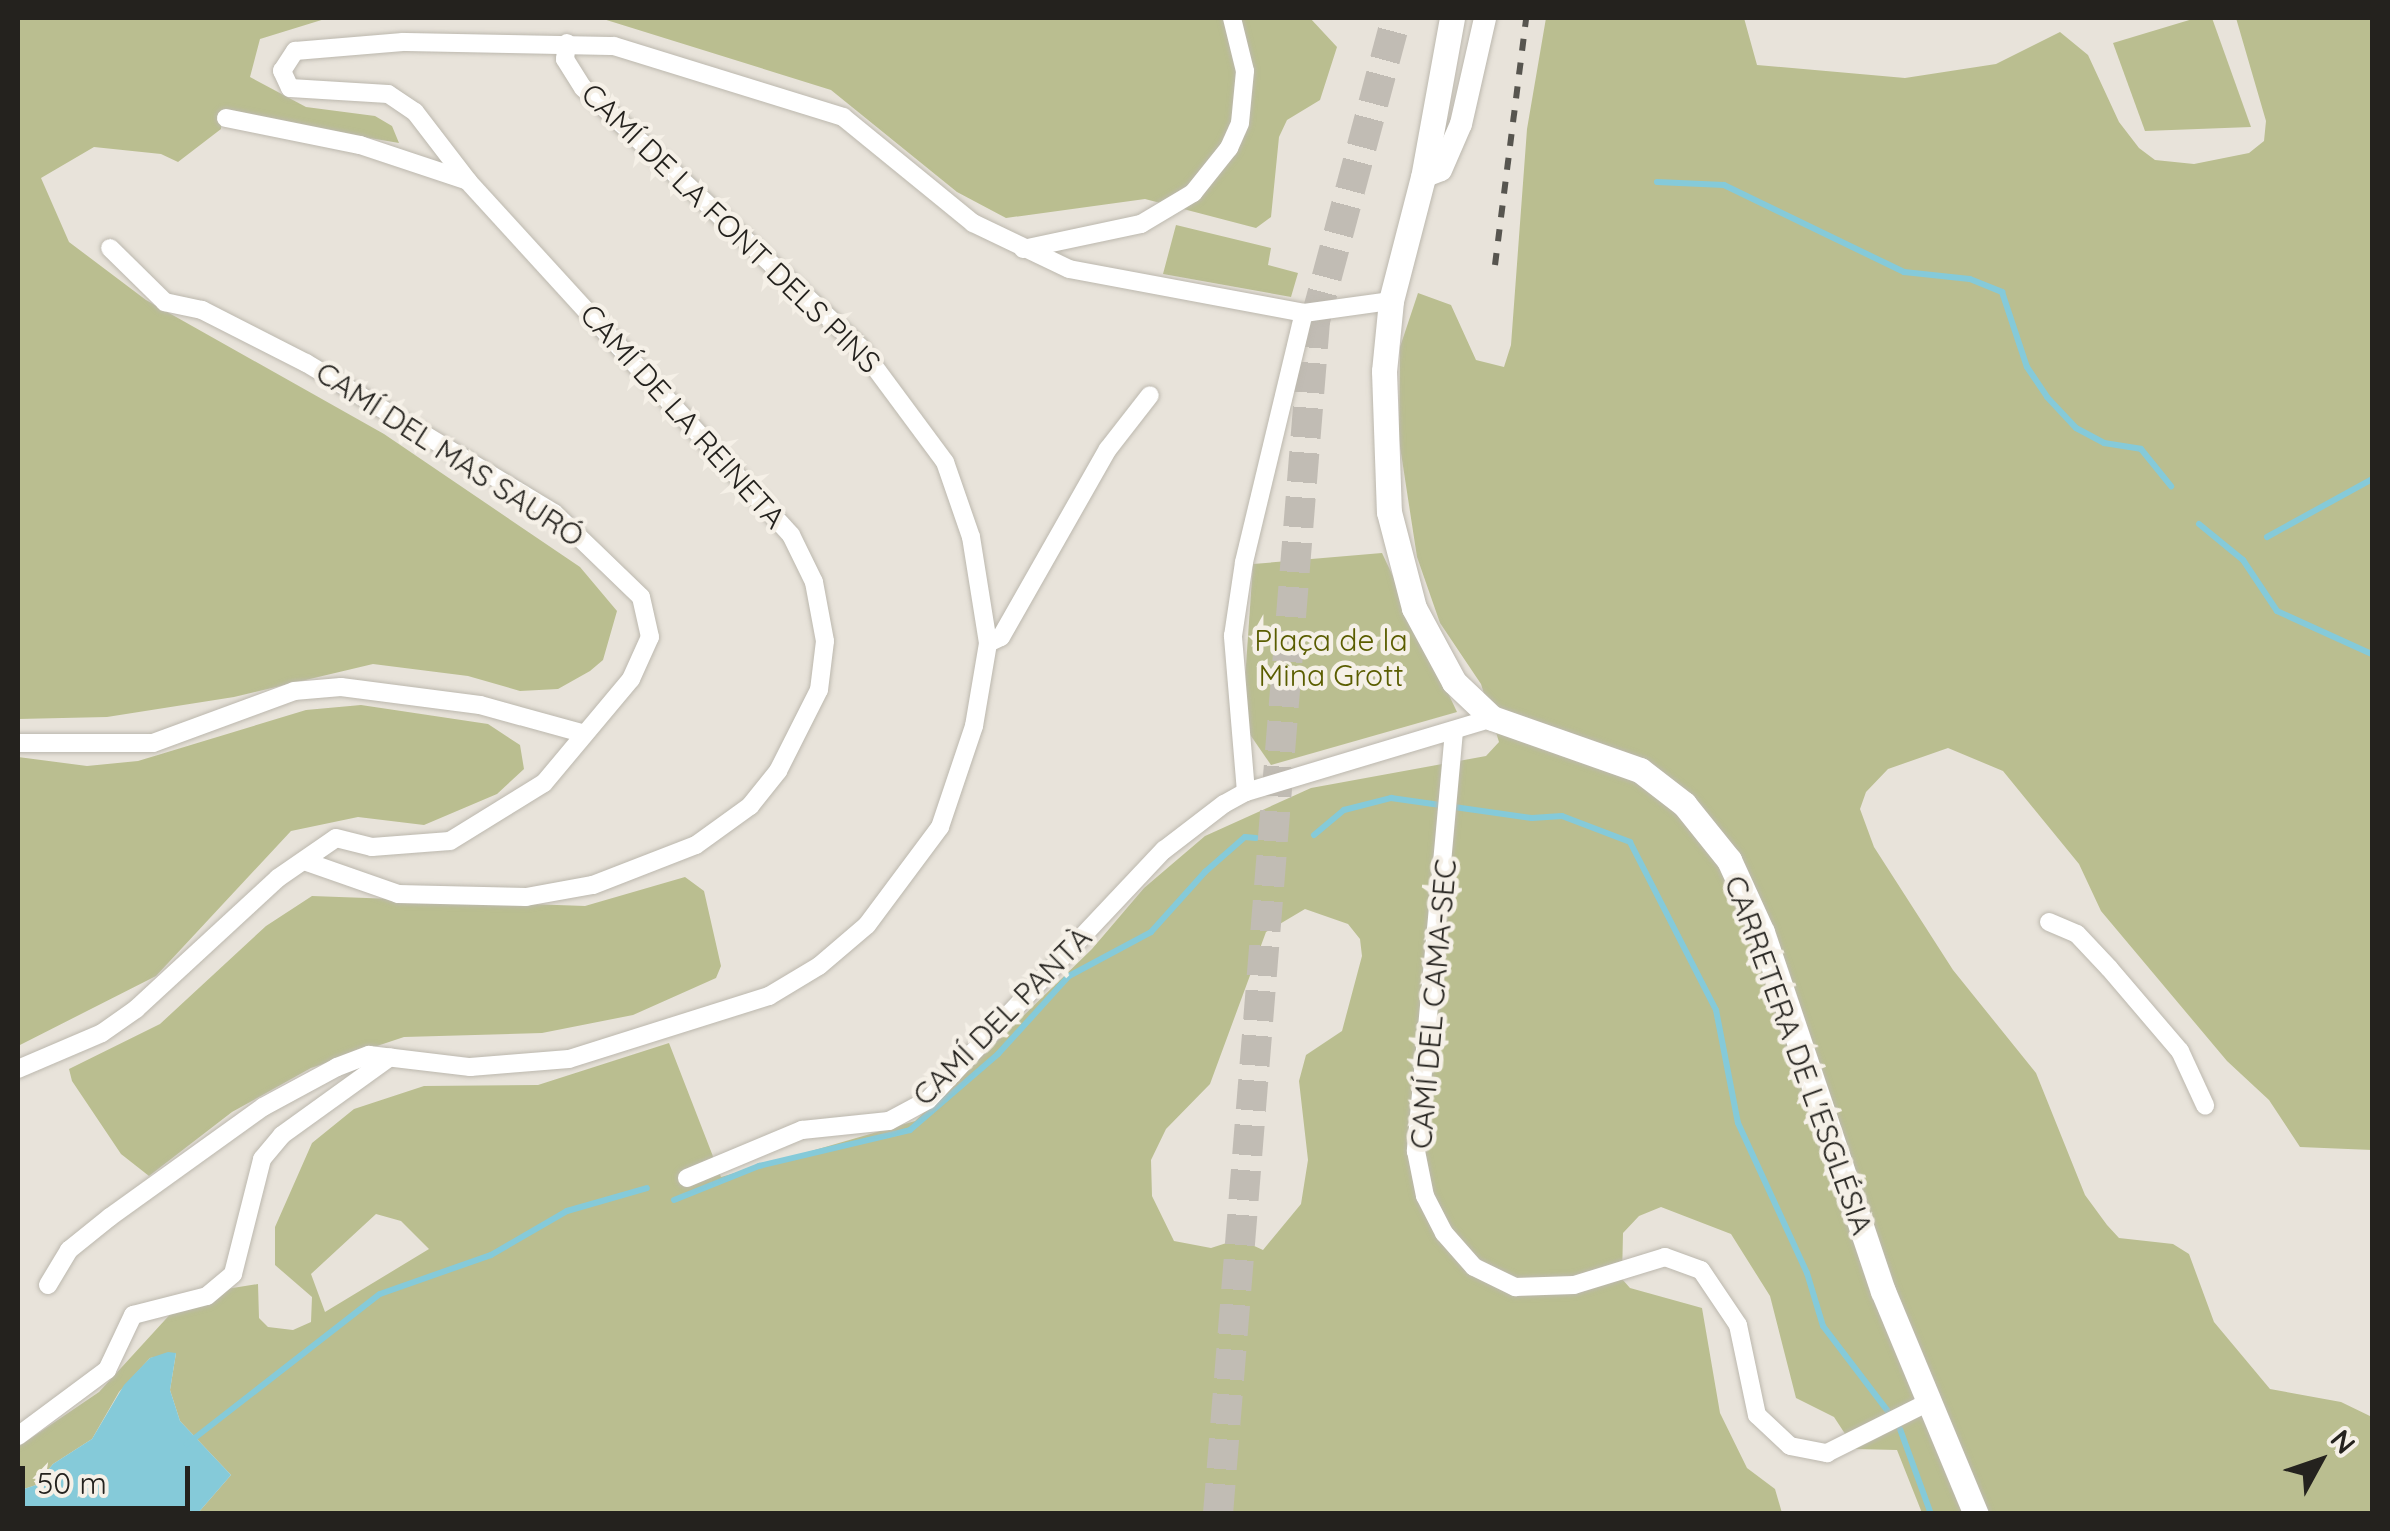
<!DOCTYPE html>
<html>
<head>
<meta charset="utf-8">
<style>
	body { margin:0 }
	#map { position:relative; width:2390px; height:1531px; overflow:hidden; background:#e8e3da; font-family:Quicksand,sans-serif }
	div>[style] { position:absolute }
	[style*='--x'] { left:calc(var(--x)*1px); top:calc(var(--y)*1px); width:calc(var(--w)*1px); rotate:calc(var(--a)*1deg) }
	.green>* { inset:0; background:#babe90 }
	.water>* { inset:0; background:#85cad9 }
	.stream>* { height:6px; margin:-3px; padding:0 3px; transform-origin:3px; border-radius:3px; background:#85cad9 }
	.trunk-tunnel>* { height:30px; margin-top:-15px; transform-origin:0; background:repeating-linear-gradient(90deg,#c1bcb4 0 30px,transparent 0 45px) }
	.roads { filter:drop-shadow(0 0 2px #bcb8ae) drop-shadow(0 0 2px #bcb8ae) }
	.minor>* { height:18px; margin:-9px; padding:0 9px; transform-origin:9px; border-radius:9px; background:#fff }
	.tertiary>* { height:22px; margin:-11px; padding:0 11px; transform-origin:11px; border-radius:11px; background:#fff }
	.secondary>* { height:25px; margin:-12.5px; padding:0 12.5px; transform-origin:12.5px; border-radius:12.5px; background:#fff }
	.rail>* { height:6px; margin-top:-3px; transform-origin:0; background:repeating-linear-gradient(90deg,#57554f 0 12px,transparent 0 24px) }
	span { translate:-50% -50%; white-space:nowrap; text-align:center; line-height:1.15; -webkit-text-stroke:9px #f5f0e7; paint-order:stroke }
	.street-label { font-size:30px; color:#24221e }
	.park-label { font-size:30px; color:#5a5d00 }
	.frame { position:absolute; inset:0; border:20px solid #24221e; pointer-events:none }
	.north { position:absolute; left:2270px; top:1411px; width:100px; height:100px; -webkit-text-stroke:8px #f5f0e7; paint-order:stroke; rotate:50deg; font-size:28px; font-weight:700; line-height:40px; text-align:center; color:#24221e }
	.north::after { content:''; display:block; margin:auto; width:35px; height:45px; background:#24221e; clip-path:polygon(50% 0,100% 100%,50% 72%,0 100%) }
	.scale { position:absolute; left:20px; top:1466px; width:170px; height:45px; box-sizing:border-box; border:5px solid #24221e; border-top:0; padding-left:12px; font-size:30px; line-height:35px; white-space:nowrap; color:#24221e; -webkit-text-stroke:8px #f5f0e7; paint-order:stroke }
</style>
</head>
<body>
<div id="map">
	<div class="green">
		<div style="clip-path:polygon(18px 18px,328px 18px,260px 39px,250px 77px,306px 107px,375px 116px,392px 126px,399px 143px,222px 113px,221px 129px,178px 162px,161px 154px,94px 147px,41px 178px,69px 242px,146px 300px,384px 434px,580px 567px,617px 611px,603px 660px,590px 671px,558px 689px,520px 691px,468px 676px,373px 664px,234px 697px,107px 717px,18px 719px)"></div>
		<div style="clip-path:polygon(600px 18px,1310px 18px,1337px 47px,1320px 100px,1287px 120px,1279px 137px,1271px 217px,1256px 228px,1145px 199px,1006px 218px,957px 192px,831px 90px)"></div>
		<div style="clip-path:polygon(evenodd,1546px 18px,1744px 18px,1757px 65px,1905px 78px,1996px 64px,2060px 32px,2088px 55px,2119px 122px,2139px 148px,2155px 160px,2194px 164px,2249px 153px,2264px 141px,2266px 121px,2236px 18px,2372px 18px,2372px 1150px,2300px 1147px,2269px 1100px,2227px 1061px,2101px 911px,2079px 864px,2003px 771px,1948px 748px,1888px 769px,1866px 792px,1860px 809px,1874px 847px,1953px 970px,2036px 1073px,2085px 1195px,2107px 1225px,2119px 1238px,2173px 1244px,2189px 1254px,2214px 1322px,2270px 1389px,2341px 1402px,2372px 1417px,2372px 1513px,1922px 1513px,1897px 1450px,1855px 1449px,1834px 1417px,1796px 1398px,1770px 1296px,1731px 1234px,1661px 1207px,1639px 1216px,1623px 1233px,1622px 1279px,1630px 1288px,1702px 1308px,1720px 1413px,1747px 1468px,1775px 1489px,1782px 1513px,198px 1513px,231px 1475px,180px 1421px,170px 1390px,176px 1353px,150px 1358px,119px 1392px,92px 1439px,53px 1464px,36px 1485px,18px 1491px,18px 1447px,99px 1392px,175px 1309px,220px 1290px,258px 1284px,259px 1318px,268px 1327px,293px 1330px,311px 1322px,312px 1297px,275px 1265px,275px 1227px,312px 1143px,354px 1109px,424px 1086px,538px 1085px,669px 1043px,721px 1177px,915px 1121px,1092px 949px,1144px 888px,1205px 836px,1311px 788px,1486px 756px,1499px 742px,1481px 684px,1440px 623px,1417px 557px,1399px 440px,1400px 347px,1418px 293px,1451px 305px,1476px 360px,1504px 367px,1511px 345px,1527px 129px,1546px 18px,1305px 909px,1348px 924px,1360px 939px,1362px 956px,1342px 1031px,1306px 1055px,1299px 1081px,1308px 1160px,1301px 1204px,1263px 1250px,1239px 1239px,1211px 1248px,1174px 1241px,1152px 1196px,1151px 1160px,1166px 1129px,1210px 1084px,1266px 932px,1305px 909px,1546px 18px,376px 1214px,401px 1221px,429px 1249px,325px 1312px,311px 1274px,376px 1214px)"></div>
		<div style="clip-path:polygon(2196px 18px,2212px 18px,2251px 127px,2145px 131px,2113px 43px)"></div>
		<div style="clip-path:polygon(1176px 225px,1271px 248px,1268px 265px,1298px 273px,1291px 297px,1163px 274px)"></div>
		<div style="clip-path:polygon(1382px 553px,1457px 712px,1271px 765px,1242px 723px,1253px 564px)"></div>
		<div style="clip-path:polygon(361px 705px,488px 724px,520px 745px,524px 769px,497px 794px,424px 825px,358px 817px,291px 831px,156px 976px,18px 1046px,18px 757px,87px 766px,138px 761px,306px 710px)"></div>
		<div style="clip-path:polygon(685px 877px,704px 891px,721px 966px,716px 978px,633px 1015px,542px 1033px,404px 1037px,311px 1068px,232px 1112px,149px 1176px,121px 1154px,72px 1081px,69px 1069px,160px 1024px,266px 926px,312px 896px,585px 906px)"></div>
	</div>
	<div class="water">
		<div style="clip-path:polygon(168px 1352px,176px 1353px,170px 1390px,180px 1421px,231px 1475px,198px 1513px,18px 1513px,18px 1491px,36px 1485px,53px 1464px,92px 1439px,124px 1385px,150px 1358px)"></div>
	</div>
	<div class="stream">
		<div style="--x:1657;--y:182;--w:67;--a:2.6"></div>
		<div style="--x:1724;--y:185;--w:200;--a:25.8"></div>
		<div style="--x:1904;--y:272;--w:66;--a:6.1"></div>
		<div style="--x:1970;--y:279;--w:35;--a:22"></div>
		<div style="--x:2002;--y:292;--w:79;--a:71.6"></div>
		<div style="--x:2027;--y:367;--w:36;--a:56"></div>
		<div style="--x:2047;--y:397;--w:42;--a:46.9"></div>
		<div style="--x:2076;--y:428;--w:32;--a:28"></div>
		<div style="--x:2104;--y:443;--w:37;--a:9"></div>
		<div style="--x:2141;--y:449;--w:48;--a:51"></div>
		<div style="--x:2199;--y:524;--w:57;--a:39.3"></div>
		<div style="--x:2243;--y:560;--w:61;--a:56.3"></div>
		<div style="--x:2277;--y:611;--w:104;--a:24.4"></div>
		<div style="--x:2267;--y:537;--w:120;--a:-28.9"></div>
		<div style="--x:1314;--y:835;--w:39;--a:-40"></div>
		<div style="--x:1344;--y:810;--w:49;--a:-14.3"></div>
		<div style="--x:1391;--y:798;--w:142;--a:8.1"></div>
		<div style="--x:1532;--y:818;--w:30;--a:-4"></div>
		<div style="--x:1562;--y:816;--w:73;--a:20.9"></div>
		<div style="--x:1630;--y:842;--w:189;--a:62.9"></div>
		<div style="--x:1716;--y:1010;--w:115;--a:79"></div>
		<div style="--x:1738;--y:1123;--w:165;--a:65.3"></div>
		<div style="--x:1807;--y:1273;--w:55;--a:73.2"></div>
		<div style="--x:1823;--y:1326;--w:106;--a:52.7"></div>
		<div style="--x:674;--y:1200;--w:92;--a:-21.8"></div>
		<div style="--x:759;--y:1166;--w:155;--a:-13.4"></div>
		<div style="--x:910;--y:1130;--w:116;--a:-40.8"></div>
		<div style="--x:998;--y:1054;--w:105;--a:-47.7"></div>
		<div style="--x:1069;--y:976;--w:93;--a:-28.2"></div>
		<div style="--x:1151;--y:932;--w:81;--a:-48"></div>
		<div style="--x:1205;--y:872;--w:53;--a:-41.2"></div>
		<div style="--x:1245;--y:837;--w:11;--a:5"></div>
		<div style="--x:1900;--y:1429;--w:90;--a:70"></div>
		<div style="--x:187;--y:1444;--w:244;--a:-37.9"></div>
		<div style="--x:380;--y:1294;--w:118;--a:-19.4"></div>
		<div style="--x:491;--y:1255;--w:88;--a:-30.1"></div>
		<div style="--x:567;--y:1211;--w:83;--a:-16"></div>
	</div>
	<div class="trunk-tunnel">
		<div style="--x:1218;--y:1514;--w:1197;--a:-85.35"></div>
		<div style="--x:1315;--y:321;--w:314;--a:-75"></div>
	</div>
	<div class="roads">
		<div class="minor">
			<div style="--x:226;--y:118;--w:137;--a:11.4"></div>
			<div style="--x:360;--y:145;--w:114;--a:18.4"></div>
			<div style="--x:1023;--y:249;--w:121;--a:-12"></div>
			<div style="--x:1141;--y:224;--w:61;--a:-30.8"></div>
			<div style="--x:1193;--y:193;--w:58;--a:-51.3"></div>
			<div style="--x:1229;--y:148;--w:27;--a:-66"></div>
			<div style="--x:1240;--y:123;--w:52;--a:-84.5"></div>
			<div style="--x:1245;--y:71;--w:55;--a:-103.8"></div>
			<div style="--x:988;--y:643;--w:14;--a:-25"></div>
			<div style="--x:1001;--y:637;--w:216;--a:-60.4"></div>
			<div style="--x:1108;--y:449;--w:68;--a:-52.1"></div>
			<div style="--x:1454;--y:731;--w:422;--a:95.2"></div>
			<div style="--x:1416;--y:1151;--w:46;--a:78.7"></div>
			<div style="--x:1425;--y:1196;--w:42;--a:62.8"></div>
			<div style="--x:1444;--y:1233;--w:45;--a:48.6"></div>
			<div style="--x:1474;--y:1267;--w:46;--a:26"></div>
			<div style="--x:1515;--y:1287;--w:59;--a:-1.9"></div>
			<div style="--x:1574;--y:1285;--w:95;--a:-17.1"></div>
			<div style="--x:1665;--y:1257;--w:38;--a:20"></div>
			<div style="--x:1701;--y:1270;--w:66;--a:56.1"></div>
			<div style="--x:1738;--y:1325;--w:92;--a:78.1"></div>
			<div style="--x:1757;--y:1415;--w:45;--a:43.2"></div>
			<div style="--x:1790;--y:1446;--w:38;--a:11"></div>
			<div style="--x:1827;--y:1453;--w:112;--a:-26.6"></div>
			<div style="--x:18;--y:743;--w:135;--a:0"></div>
			<div style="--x:153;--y:743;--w:150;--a:-20.2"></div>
			<div style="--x:294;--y:691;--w:47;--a:-4.9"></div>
			<div style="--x:341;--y:687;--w:140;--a:7.4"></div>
			<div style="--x:480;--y:705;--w:106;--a:15.4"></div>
			<div style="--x:1246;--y:792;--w:157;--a:-94.8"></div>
			<div style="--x:1233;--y:636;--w:75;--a:-81.5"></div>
			<div style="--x:1244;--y:562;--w:256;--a:-76.5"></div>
			<div style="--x:304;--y:861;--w:100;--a:19.3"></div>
			<div style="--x:398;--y:894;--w:128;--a:1.3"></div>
			<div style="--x:526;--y:897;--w:68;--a:-10.2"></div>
			<div style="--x:593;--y:885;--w:110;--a:-21.2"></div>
			<div style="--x:696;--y:845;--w:67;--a:-35.8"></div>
			<div style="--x:750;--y:806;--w:45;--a:-51.3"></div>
			<div style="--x:778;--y:771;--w:91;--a:-63.2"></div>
			<div style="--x:819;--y:690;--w:49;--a:-83"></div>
			<div style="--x:825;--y:641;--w:60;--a:-100.6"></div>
			<div style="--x:814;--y:582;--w:52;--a:-116.1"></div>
			<div style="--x:791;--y:535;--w:479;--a:-132.4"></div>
			<div style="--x:468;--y:181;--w:87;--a:-127.5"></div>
			<div style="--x:415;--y:112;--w:32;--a:-146"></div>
			<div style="--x:388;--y:94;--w:98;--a:-176.5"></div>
			<div style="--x:290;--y:88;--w:19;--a:-115"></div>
			<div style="--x:282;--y:71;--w:24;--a:-57"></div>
			<div style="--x:295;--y:51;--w:108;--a:-4.8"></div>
			<div style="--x:403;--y:42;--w:211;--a:1.1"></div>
			<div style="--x:614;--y:46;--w:240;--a:17.2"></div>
			<div style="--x:843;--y:117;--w:168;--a:39.2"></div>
			<div style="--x:973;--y:223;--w:106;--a:25.6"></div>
			<div style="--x:1069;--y:269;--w:239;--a:10.6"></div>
			<div style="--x:1304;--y:313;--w:88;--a:-7.9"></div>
			<div style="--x:2049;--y:922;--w:30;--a:23"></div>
			<div style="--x:2077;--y:934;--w:47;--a:46.7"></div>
			<div style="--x:2109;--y:968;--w:109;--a:49.5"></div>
			<div style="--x:2180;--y:1051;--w:60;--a:65.2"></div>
			<div style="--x:18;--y:1069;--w:91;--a:-23.2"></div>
			<div style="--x:102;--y:1033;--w:42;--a:-35.2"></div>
			<div style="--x:136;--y:1009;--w:193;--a:-42.7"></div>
			<div style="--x:278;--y:878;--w:70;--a:-34.6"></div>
			<div style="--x:336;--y:838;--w:37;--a:14"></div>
			<div style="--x:372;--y:847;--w:78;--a:-4.4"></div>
			<div style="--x:450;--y:841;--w:110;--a:-31.7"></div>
			<div style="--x:544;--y:783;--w:136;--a:-50.1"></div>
			<div style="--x:631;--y:679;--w:46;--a:-65.7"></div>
			<div style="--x:650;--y:637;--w:41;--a:-102.7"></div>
			<div style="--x:641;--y:597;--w:121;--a:-136"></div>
			<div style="--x:554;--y:513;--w:290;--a:-148.8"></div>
			<div style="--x:306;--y:363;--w:117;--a:-153"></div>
			<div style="--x:202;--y:310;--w:38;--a:-168"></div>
			<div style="--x:165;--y:302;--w:77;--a:-135.5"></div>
			<div style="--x:687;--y:1178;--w:125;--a:-22.7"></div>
			<div style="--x:802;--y:1130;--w:87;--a:-5.9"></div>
			<div style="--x:889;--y:1121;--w:44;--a:-28.3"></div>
			<div style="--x:928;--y:1100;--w:344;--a:-46.7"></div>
			<div style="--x:1164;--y:850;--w:76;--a:-37.5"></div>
			<div style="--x:1224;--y:804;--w:25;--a:-29"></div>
			<div style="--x:1246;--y:792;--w:257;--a:-16.7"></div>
			<div style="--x:48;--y:1285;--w:41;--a:-59"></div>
			<div style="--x:69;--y:1250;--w:53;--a:-38.8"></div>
			<div style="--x:110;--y:1217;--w:188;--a:-35.7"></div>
			<div style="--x:263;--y:1107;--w:84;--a:-28.4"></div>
			<div style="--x:337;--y:1067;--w:34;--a:-21"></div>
			<div style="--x:369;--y:1055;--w:102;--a:6.8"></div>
			<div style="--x:470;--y:1067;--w:99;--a:-4.6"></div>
			<div style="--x:569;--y:1059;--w:210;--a:-17.5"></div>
			<div style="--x:769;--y:996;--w:58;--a:-31"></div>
			<div style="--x:819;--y:966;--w:63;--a:-40.5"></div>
			<div style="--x:867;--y:925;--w:122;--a:-53.3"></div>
			<div style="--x:940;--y:827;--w:107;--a:-71.4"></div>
			<div style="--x:974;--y:726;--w:84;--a:-80.4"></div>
			<div style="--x:988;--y:643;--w:107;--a:-99.1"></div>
			<div style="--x:971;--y:537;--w:79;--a:-109.1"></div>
			<div style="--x:945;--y:462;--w:143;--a:-126.5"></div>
			<div style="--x:860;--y:347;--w:379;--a:-136.9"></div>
			<div style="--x:583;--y:88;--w:34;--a:-122"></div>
			<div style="--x:565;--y:59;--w:16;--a:-83"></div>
			<div style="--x:18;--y:1436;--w:111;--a:-36.6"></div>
			<div style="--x:107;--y:1370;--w:61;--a:-64.7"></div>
			<div style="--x:133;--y:1315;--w:76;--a:-14.4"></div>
			<div style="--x:207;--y:1296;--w:34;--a:-40"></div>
			<div style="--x:233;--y:1274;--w:119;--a:-75.8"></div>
			<div style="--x:262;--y:1159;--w:31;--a:-50"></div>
			<div style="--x:282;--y:1135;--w:133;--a:-35.8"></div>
		</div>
		<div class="tertiary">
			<div style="--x:1423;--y:177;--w:19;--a:-21"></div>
			<div style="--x:1441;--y:170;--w:50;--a:-66.5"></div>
			<div style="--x:1461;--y:124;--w:109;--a:-77.2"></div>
		</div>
		<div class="secondary">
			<div style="--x:1452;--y:18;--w:162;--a:100.3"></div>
			<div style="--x:1423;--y:177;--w:128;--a:104.5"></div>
			<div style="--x:1391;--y:301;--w:70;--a:95.7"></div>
			<div style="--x:1384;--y:371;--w:141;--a:88"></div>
			<div style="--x:1389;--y:512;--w:99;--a:75.4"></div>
			<div style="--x:1414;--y:608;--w:84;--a:61.6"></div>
			<div style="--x:1454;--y:682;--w:52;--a:43.5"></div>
			<div style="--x:1492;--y:718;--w:157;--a:19.4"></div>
			<div style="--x:1640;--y:770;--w:56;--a:37.7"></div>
			<div style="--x:1684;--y:804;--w:72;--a:51.2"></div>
			<div style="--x:1729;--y:860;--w:79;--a:65.4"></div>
			<div style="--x:1762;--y:932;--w:379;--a:71.4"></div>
			<div style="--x:1883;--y:1291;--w:242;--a:67.4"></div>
		</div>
	</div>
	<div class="rail">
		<div style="--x:1495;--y:265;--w:249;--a:-82.8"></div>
	</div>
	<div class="street-label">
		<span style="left:731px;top:228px;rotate:44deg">CAMÍ DE LA FONT DELS PINS</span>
		<span style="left:683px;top:416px;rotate:48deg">CAMÍ DE LA REINETA</span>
		<span style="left:450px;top:454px;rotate:33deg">CAMÍ DEL MAS SAURÓ</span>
		<span style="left:1433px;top:1004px;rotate:-85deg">CAMÍ DEL CAMA-SEC</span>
		<span style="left:1002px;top:1016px;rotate:-45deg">CAMÍ DEL PANTÀ</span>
		<span style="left:1799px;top:1055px;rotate:70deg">CARRETERA DE L'ESGLÉSIA</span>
	</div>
	<div class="park-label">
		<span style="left:1331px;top:657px">Plaça de la<br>Mina Grott</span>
	</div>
	<div class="frame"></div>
	<div class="north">N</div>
	<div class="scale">50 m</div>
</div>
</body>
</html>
